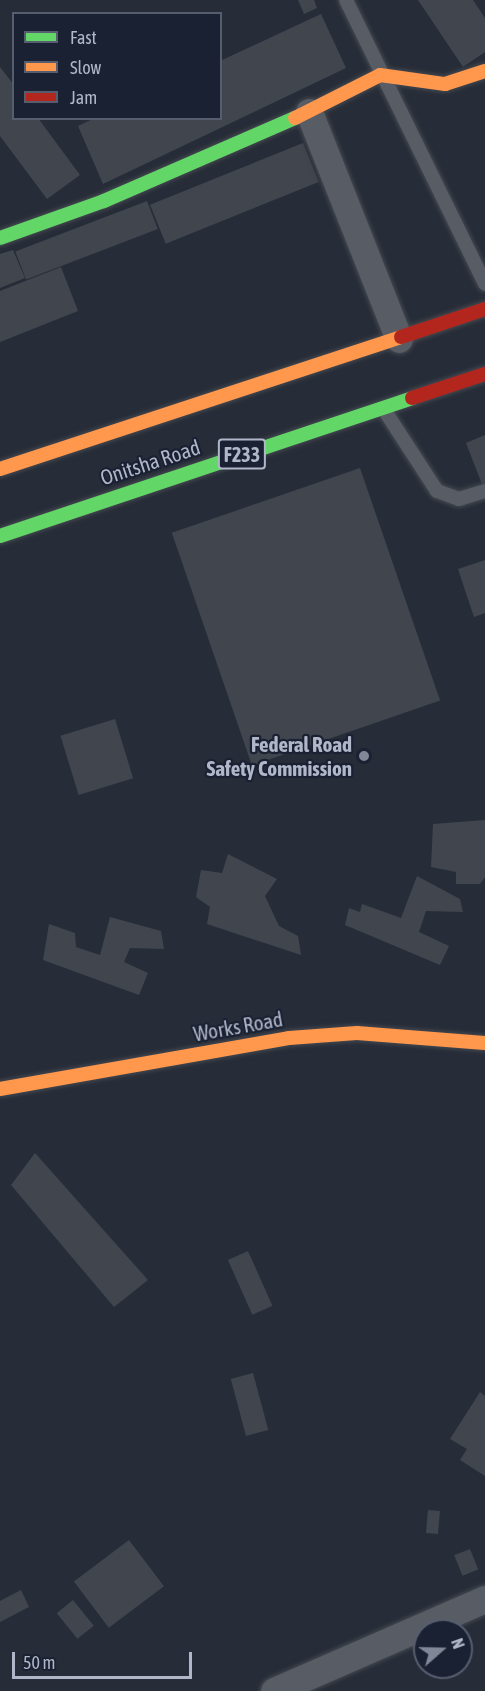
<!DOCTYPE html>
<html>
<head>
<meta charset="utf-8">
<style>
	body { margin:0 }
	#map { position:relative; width:485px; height:1691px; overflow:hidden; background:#272d38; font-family:"Asap Condensed",sans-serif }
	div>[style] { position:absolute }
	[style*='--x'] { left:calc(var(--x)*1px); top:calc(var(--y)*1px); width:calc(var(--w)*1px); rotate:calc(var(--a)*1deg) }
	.building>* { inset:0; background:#40454e; transform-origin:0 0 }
	.roads { filter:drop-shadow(0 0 2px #444850) drop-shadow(0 0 2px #444850) }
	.lane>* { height:14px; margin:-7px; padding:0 7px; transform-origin:7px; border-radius:7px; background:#585c65 }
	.street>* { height:27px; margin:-13.5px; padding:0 13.5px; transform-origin:13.5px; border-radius:13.5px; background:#585c65 }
	.fast>* { height:14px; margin:-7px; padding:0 7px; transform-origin:7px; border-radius:7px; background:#63d668 }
	.slow>* { height:14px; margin:-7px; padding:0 7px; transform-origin:7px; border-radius:7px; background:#ff974d }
	.jam>* { height:14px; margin:-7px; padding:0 7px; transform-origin:7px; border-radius:7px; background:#b3261e }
	.dots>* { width:16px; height:16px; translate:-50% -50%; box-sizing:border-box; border:3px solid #1a2132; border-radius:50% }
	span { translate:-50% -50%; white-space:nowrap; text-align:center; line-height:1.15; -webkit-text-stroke:4.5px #1a2132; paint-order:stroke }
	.shield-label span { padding:2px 4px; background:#1a2132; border:2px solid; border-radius:4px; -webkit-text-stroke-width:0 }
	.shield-label { font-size:20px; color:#b0b7c9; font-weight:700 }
	.street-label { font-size:21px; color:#b0b7c9 }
	.poi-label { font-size:21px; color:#b0b7c9; font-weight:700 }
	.right { translate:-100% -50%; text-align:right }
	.legend { position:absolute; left:12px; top:12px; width:210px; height:108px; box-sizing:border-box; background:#1a2132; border:2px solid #565d6e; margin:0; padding:8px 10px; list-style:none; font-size:18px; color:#b0b7c9 }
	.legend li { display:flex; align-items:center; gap:12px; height:30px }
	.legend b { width:30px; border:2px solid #565d6e }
	.north { position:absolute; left:413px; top:1619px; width:60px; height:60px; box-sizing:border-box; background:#1a2132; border:2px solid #565d6e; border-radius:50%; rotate:70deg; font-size:16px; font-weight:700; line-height:24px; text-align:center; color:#b0b7c9 }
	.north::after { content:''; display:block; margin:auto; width:21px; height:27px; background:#808796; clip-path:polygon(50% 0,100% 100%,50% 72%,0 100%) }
	.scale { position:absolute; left:12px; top:1652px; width:180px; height:27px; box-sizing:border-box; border:3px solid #b0b7c9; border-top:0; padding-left:8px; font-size:18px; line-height:21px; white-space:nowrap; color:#b0b7c9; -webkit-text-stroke:4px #1a2132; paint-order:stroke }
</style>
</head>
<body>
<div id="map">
	<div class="building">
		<div style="clip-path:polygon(298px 0,314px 0,317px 8px,304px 14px)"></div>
		<div style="clip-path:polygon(418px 0,473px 0,485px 18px,485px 52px,463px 67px)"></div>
		<div style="clip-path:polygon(321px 14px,346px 68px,103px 184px,78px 126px,95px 118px,220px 118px,220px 61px)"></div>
		<div style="clip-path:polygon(0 67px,14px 85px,14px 118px,38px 118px,80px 175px,47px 199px,0 136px)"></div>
		<div style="left:303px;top:143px;width:42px;height:165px;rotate:68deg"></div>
		<div style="left:147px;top:201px;width:30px;height:141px;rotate:69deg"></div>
		<div style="clip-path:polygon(13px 250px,25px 278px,0 288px,0 254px)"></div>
		<div style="clip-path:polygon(61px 267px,78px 311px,0 342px,0 291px)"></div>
		<div style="clip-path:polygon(485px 435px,485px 492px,466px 443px)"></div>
		<div style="left:360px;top:468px;width:246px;height:199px;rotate:71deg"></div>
		<div style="clip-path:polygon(485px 560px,485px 613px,474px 617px,458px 569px)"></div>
		<div style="left:115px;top:719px;width:62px;height:57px;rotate:73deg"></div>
		<div style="clip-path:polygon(485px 820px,485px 877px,480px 884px,456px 884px,456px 872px,431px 867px,433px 824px)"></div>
		<div style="clip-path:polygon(228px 854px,277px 879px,265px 896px,279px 926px,298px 936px,301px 955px,207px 924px,210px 907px,196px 897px,201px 870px,222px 873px)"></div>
		<div style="clip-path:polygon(417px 876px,460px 899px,463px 912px,426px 911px,419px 932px,449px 946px,440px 965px,345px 925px,349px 908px,360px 912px,362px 904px,401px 918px)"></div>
		<div style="clip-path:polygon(110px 917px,161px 931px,164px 949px,130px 948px,124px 962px,148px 973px,139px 995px,43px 960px,49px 924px,75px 933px,76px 947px,100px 955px)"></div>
		<div style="clip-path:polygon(35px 1153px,148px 1280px,114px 1307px,11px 1185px)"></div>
		<div style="left:248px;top:1251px;width:60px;height:22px;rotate:66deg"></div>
		<div style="left:253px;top:1373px;width:59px;height:23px;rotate:75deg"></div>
		<div style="clip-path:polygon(480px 1392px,485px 1396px,485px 1476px,460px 1460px,467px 1449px,450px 1439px)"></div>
		<div style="left:428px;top:1510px;width:12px;height:23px;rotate:5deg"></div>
		<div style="left:129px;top:1540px;width:58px;height:69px;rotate:53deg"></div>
		<div style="left:470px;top:1549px;width:22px;height:17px;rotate:68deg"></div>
		<div style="clip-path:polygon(21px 1590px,29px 1607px,0 1622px,0 1601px)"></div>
		<div style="left:73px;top:1600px;width:33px;height:21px;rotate:51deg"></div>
	</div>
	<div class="roads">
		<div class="lane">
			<div style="--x:346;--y:0;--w:316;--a:63.9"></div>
			<div style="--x:383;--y:408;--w:99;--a:57"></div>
			<div style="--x:437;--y:491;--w:23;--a:20"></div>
			<div style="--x:459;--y:499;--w:27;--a:-17"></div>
		</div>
		<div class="street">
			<div style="--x:309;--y:112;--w:244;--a:68.4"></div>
			<div style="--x:274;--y:1691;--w:230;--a:-23.6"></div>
		</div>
		<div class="fast">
			<div style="--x:0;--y:238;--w:110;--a:-19.6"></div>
			<div style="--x:104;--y:201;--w:208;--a:-23.5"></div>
			<div style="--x:0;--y:536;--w:434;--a:-18.5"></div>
		</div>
		<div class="slow">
			<div style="--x:295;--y:118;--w:95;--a:-26.8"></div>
			<div style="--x:380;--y:75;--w:66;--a:7.9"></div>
			<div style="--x:445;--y:84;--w:42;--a:-18"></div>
			<div style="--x:0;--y:469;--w:422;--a:-18.2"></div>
			<div style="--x:0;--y:1089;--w:293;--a:-10"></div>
			<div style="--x:289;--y:1038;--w:68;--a:-4.2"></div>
			<div style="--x:357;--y:1033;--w:128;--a:4.5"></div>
		</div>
		<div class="jam">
			<div style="--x:401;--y:337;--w:89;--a:-18.4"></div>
			<div style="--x:412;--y:398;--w:77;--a:-18.2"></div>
		</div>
	</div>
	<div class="dots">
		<div style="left:364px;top:756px;background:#808796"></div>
	</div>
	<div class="shield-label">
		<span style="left:242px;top:454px">F233</span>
	</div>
	<div class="street-label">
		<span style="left:150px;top:462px;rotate:-18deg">Onitsha Road</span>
		<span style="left:238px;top:1026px;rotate:-10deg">Works Road</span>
	</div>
	<div class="poi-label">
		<span class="right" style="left:352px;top:756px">Federal Road<br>Safety Commission</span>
	</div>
	<ul class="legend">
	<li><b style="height:8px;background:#63d668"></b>Fast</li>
	<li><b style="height:8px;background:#ff974d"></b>Slow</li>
	<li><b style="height:8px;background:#b3261e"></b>Jam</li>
	</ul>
	<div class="north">N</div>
	<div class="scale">50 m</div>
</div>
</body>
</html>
